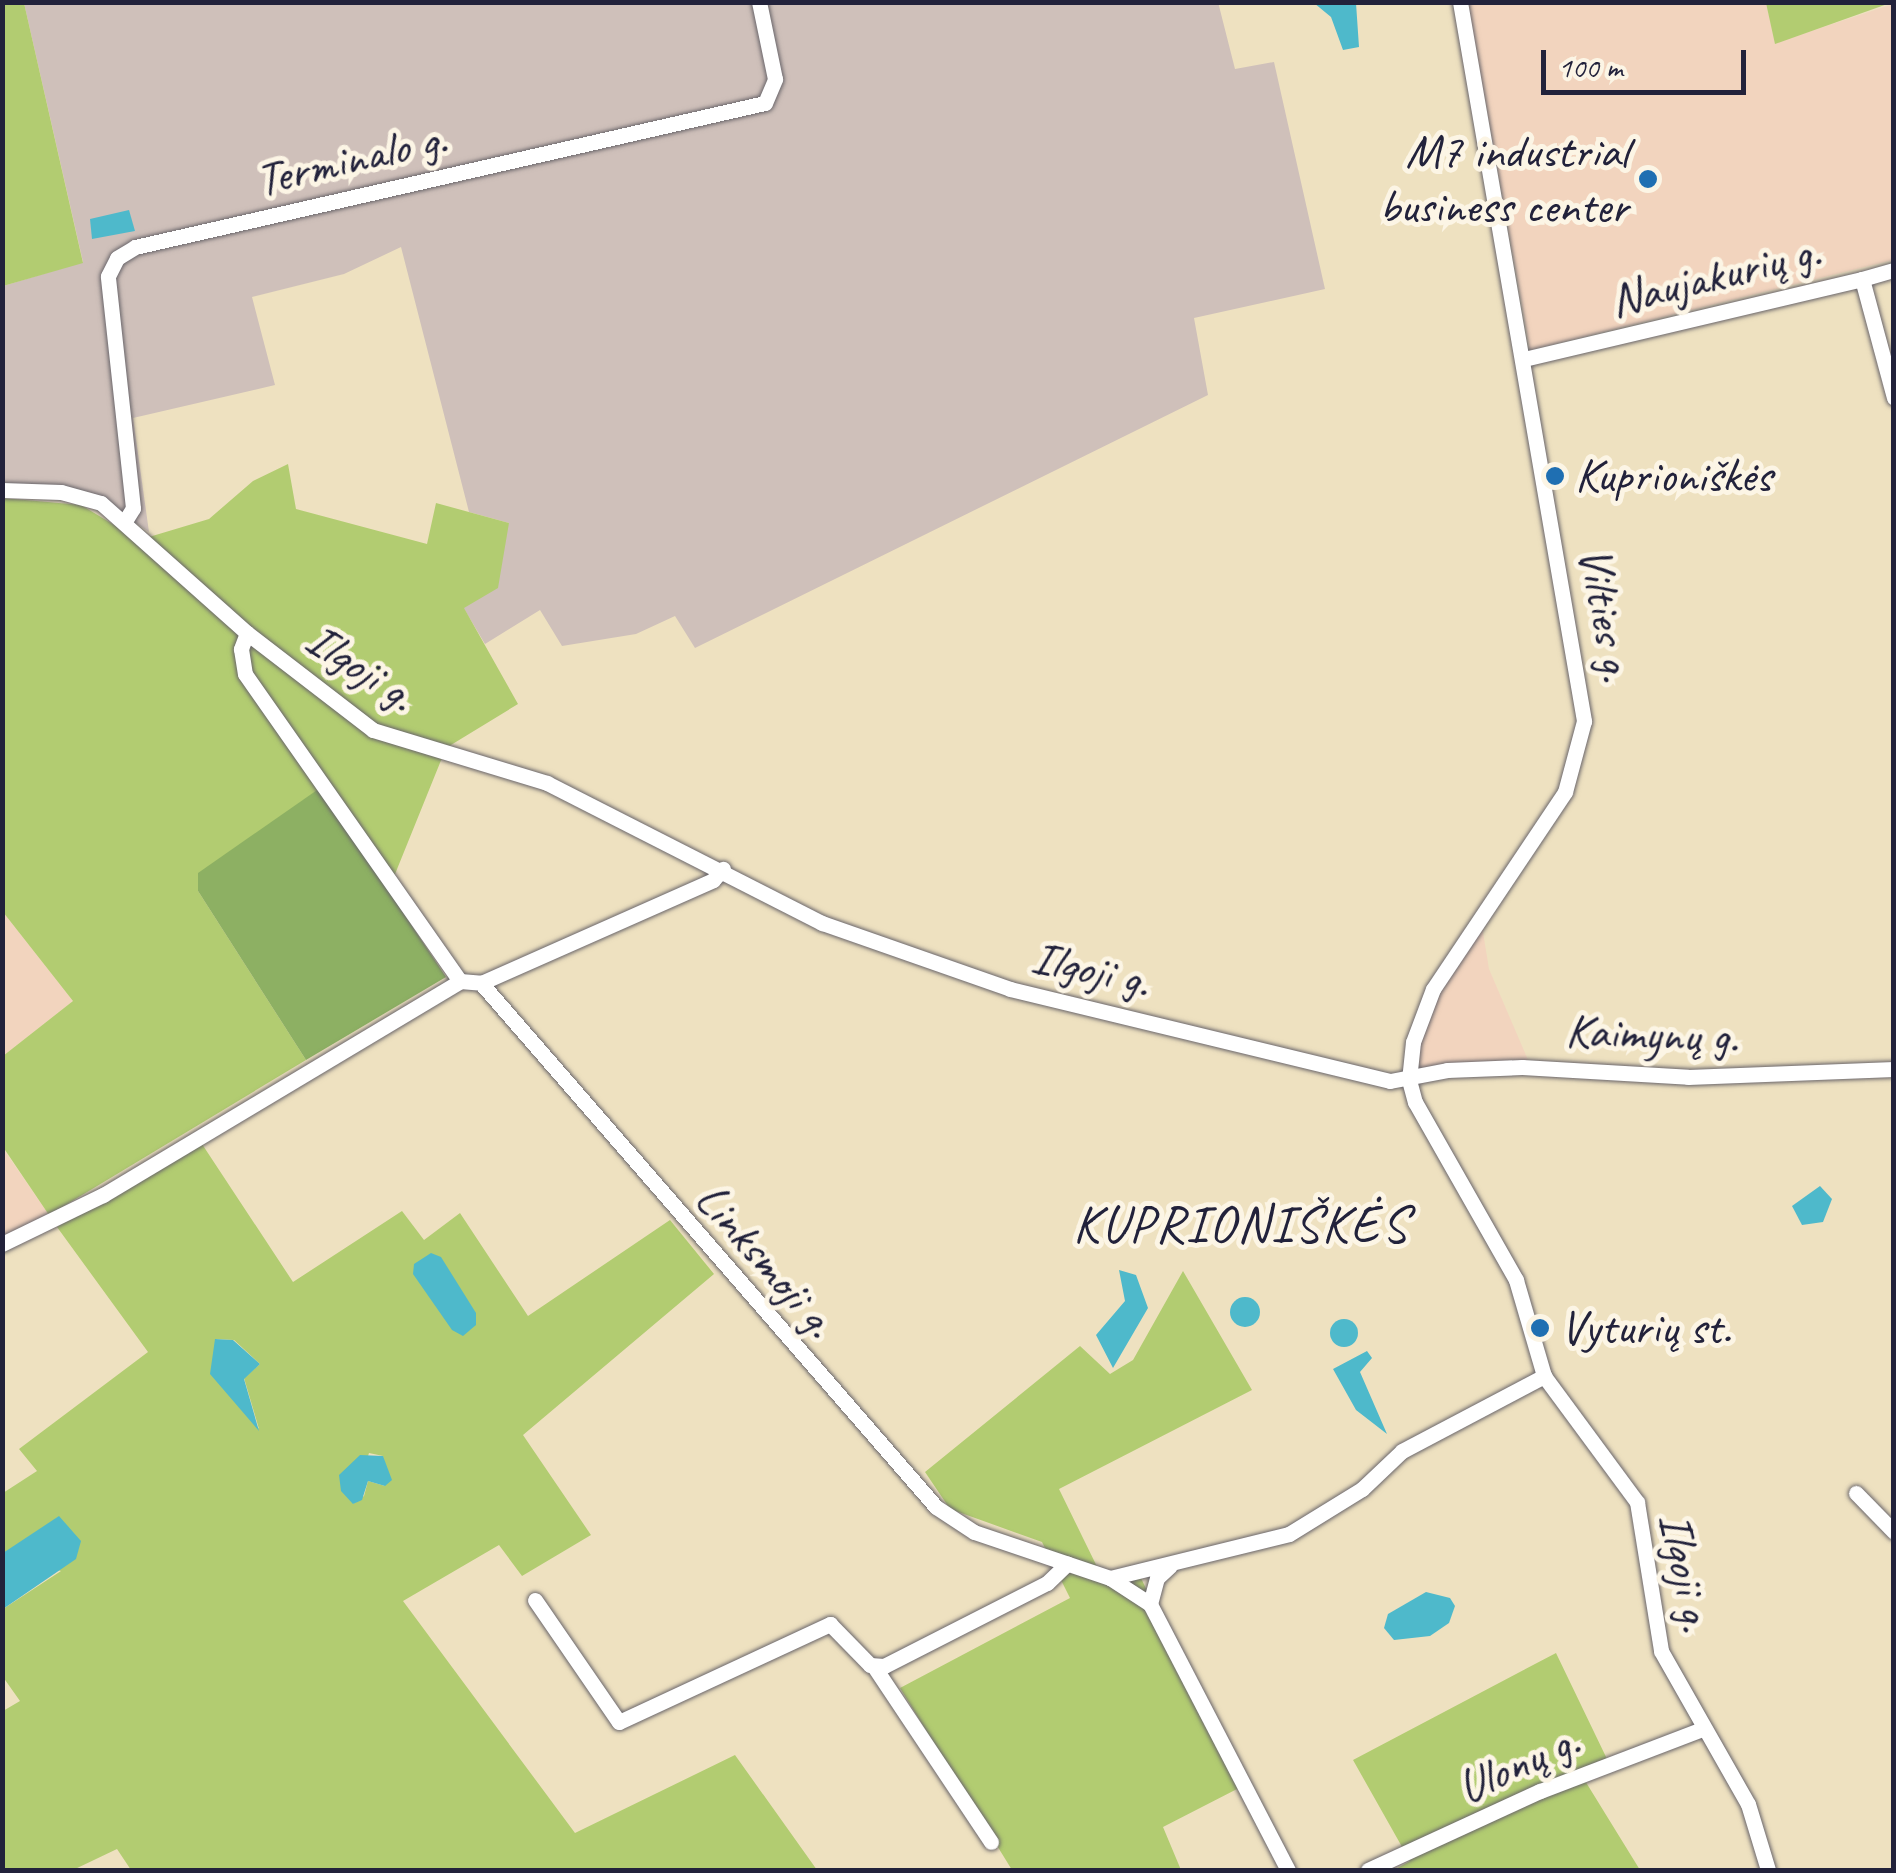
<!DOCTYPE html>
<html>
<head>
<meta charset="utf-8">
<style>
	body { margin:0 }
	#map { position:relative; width:1896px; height:1873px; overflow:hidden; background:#eee1c0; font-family:Caveat,sans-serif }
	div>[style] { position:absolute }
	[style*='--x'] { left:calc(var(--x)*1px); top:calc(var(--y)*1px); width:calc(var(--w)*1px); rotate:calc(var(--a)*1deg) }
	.built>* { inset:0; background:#f2d4be }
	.industrial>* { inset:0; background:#cfc0ba }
	.green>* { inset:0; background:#b2cc71 }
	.forest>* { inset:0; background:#8db063 }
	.water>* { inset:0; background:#4eb9cb }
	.round { border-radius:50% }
	.roads { filter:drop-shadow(0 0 2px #69656a) drop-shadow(0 0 2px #69656a) }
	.street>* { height:15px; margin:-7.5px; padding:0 7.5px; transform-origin:7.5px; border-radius:7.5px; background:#fff }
	.dots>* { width:28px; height:28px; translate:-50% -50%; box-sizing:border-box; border:5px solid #fcf5e5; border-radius:50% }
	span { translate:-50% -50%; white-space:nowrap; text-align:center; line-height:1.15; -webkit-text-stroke:10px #fcf5e5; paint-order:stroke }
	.poi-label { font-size:48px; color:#22223b }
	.right { translate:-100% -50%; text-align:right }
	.left { translate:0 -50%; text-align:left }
	.street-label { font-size:48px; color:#22223b }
	.quarter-label { font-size:52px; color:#22223b; letter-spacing:2.5px }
	.frame { position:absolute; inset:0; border:5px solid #22223b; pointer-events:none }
	.scale { position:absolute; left:1541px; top:50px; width:205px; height:45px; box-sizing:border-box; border:5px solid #22223b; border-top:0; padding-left:12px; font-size:30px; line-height:35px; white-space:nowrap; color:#22223b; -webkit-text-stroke:8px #fcf5e5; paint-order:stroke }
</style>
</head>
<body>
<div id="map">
	<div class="built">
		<div style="clip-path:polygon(1468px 3px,1766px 3px,1775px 43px,1893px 4px,1893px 260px,1530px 350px)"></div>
		<div style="clip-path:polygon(3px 912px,73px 1001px,3px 1056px)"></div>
		<div style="clip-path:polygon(1482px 926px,1489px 969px,1528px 1060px,1419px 1071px,1420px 1046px,1442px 986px)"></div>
		<div style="clip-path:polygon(2px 1147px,49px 1215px,2px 1237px)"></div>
	</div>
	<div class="industrial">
		<div style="clip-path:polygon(1218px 2px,1235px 69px,1274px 62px,1325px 289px,1194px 318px,1208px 395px,695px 648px,675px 616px,636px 634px,562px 646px,540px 610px,485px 644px,463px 607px,509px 523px,469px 512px,401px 247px,344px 274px,252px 297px,275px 385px,133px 418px,149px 532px,90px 492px,3px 484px,3px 286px,83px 262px,24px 3px)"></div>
	</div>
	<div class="green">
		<div style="clip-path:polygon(3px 2px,24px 3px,83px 263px,3px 286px)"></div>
		<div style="clip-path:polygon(1893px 2px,1775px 44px,1766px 3px,1766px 2px)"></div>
		<div style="clip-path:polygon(288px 464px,296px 509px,427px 544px,436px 503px,509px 523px,498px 588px,464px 608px,518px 704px,446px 748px,389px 889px,198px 891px,306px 1060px,49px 1215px,3px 1147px,3px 1056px,73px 1001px,3px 912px,3px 498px,81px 505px,139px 540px,209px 519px,253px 481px)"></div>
		<div style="clip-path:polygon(evenodd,200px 1141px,293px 1282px,402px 1211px,424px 1240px,460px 1213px,528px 1316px,670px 1220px,714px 1274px,523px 1435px,591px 1535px,522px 1576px,499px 1545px,403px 1601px,575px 1833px,735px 1755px,817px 1870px,131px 1870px,117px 1849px,73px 1870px,3px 1870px,3px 1711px,20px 1701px,3px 1677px,3px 1609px,61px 1571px,3px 1553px,3px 1493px,37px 1471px,19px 1449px,148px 1352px,57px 1227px,200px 1141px,216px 1339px,234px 1340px,260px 1364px,244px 1378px,259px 1429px,238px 1401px,216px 1339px,200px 1141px,369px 1453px,383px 1456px,385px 1486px,368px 1481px,364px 1496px,353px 1504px,369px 1453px)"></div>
		<div style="clip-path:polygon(1183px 1271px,1252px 1390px,1059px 1489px,1105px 1583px,1141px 1578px,1239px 1788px,1163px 1827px,1181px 1870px,1012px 1870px,900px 1688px,1070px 1598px,1042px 1542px,950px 1509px,925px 1472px,1080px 1346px,1110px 1374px,1133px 1360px)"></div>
		<div style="clip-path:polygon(1556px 1653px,1607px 1759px,1579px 1771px,1640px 1870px,1394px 1870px,1410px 1861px,1353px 1760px)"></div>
	</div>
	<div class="forest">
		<div style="clip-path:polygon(320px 788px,446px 977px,306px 1060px,198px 891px,198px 873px)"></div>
	</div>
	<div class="water">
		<div style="clip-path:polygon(1314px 3px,1356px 3px,1359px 47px,1343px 50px,1331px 17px)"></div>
		<div style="clip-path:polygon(129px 210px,135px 231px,92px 239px,90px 219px)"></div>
		<div style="clip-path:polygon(1820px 1186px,1832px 1199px,1823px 1222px,1802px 1225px,1792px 1206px)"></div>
		<div style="clip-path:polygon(431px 1253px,441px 1257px,476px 1313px,476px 1325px,463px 1336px,452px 1330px,413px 1274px,414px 1264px)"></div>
		<div style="clip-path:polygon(1119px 1270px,1136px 1275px,1148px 1308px,1113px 1368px,1096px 1335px,1125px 1301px)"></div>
		<div class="round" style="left:1230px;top:1297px;width:30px;height:30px"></div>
		<div class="round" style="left:1330px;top:1319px;width:28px;height:28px"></div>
		<div style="clip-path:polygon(215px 1339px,233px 1340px,260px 1364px,244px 1379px,259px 1431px,210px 1374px)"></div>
		<div style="clip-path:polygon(1367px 1351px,1372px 1358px,1360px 1372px,1387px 1434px,1356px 1410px,1333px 1369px)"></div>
		<div style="clip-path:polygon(360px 1455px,383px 1456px,392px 1480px,385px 1486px,368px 1481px,362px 1500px,353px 1504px,341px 1491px,339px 1475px)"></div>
		<div style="clip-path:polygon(59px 1516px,81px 1541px,76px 1559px,3px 1609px,3px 1553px)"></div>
		<div style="clip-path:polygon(1426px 1592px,1450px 1598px,1455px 1606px,1449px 1623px,1430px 1636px,1394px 1640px,1384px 1628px,1388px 1614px)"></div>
	</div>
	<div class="roads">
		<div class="street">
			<div style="--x:1460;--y:2;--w:730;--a:80.21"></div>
			<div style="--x:1584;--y:721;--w:73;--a:105"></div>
			<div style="--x:1565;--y:792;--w:237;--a:123.8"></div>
			<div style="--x:1433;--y:989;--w:57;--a:110.7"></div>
			<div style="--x:1413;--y:1042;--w:38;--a:96"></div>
			<div style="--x:1409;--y:1080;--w:23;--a:75"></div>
			<div style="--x:1415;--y:1102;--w:205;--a:60.4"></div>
			<div style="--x:1516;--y:1280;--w:100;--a:73.7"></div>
			<div style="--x:1544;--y:1376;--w:157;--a:53.6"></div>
			<div style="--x:1637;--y:1502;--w:151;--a:80.8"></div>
			<div style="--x:1661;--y:1651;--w:176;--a:60.4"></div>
			<div style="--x:1748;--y:1804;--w:69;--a:73.1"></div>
			<div style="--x:1862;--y:279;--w:33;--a:-16"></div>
			<div style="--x:1524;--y:359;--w:347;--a:-13.3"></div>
			<div style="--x:1862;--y:279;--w:123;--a:74.9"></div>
			<div style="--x:2;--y:490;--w:59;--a:1.9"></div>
			<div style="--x:61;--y:492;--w:41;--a:15.4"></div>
			<div style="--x:101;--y:503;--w:195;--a:41.7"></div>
			<div style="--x:247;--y:633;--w:159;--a:37.6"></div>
			<div style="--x:373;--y:730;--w:182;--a:16.9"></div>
			<div style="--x:547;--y:783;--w:309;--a:27"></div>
			<div style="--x:822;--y:923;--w:199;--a:19.3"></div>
			<div style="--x:1010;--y:989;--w:391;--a:13.6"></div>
			<div style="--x:1390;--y:1081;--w:58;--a:-10.9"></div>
			<div style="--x:1447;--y:1070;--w:75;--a:-2.3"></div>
			<div style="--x:1522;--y:1067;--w:166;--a:3.4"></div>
			<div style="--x:1688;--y:1077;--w:206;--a:-2.2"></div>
			<div style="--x:125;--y:521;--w:15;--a:-58"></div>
			<div style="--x:133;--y:508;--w:233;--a:-96.2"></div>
			<div style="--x:108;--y:276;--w:20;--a:-63"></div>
			<div style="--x:117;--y:258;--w:21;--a:-31"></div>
			<div style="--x:135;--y:247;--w:646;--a:-12.88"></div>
			<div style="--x:765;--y:103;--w:26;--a:-67"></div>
			<div style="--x:775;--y:79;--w:79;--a:-101.7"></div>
			<div style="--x:247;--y:633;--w:17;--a:111"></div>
			<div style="--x:241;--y:649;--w:25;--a:81"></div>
			<div style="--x:245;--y:674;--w:375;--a:55"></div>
			<div style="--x:460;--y:981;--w:21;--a:5"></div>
			<div style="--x:481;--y:983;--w:694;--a:49.03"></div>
			<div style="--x:936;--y:1507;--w:45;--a:33.3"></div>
			<div style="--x:974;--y:1532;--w:144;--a:18.7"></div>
			<div style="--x:1110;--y:1578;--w:48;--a:33"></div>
			<div style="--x:1150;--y:1604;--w:300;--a:62.6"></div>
			<div style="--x:481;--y:983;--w:254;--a:-23.9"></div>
			<div style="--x:713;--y:880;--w:15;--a:-48"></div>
			<div style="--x:2;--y:1244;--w:112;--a:-25.9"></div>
			<div style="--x:103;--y:1195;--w:416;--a:-30.9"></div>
			<div style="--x:1856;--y:1493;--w:54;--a:45.7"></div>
			<div style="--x:1110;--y:1578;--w:184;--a:-13.8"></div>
			<div style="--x:1289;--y:1534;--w:86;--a:-31.7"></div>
			<div style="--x:1362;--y:1489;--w:55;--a:-43.5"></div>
			<div style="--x:1402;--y:1451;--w:161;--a:-27.8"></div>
			<div style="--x:535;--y:1600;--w:148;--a:55.5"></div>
			<div style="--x:619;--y:1722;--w:233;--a:-24.9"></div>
			<div style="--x:830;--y:1624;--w:57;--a:45.7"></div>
			<div style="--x:870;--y:1665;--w:14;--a:4"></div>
			<div style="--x:884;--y:1666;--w:183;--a:-27"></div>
			<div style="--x:1047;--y:1583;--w:28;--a:-44"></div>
			<div style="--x:1150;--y:1604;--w:27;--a:-75"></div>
			<div style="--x:1157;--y:1578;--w:18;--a:-43"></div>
			<div style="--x:875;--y:1668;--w:209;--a:56.3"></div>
			<div style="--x:1368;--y:1870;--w:189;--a:-24.7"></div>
			<div style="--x:1540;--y:1791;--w:171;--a:-20.9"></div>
		</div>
	</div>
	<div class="dots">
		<div style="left:1648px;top:179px;background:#1f6fb2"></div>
		<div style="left:1555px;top:476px;background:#1f6fb2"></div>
		<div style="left:1540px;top:1328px;background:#1f6fb2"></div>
	</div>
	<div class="poi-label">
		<span class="right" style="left:1628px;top:179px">M7 industrial<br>business center</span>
		<span class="left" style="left:1575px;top:476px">Kuprioniškės</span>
		<span class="left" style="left:1560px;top:1328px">Vyturių st.</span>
	</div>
	<div class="street-label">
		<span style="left:351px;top:159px;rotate:-13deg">Terminalo g.</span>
		<span style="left:1715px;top:276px;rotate:-14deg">Naujakurių g.</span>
		<span style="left:1606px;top:614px;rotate:80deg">Vilties g.</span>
		<span style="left:361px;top:667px;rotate:34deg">Ilgoji g.</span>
		<span style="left:1091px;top:969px;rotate:13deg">Ilgoji g.</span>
		<span style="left:1652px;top:1034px;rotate:2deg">Kaimynų g.</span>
		<span style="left:766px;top:1260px;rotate:49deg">Linksmoji g.</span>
		<span style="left:1686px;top:1572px;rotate:79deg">Ilgoji g.</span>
		<span style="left:1518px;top:1764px;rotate:-24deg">Ulonų g.</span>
	</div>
	<div class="quarter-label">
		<span style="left:1241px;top:1225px">KUPRIONIŠKĖS</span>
	</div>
	<div class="frame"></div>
	<div class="scale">100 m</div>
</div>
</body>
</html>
